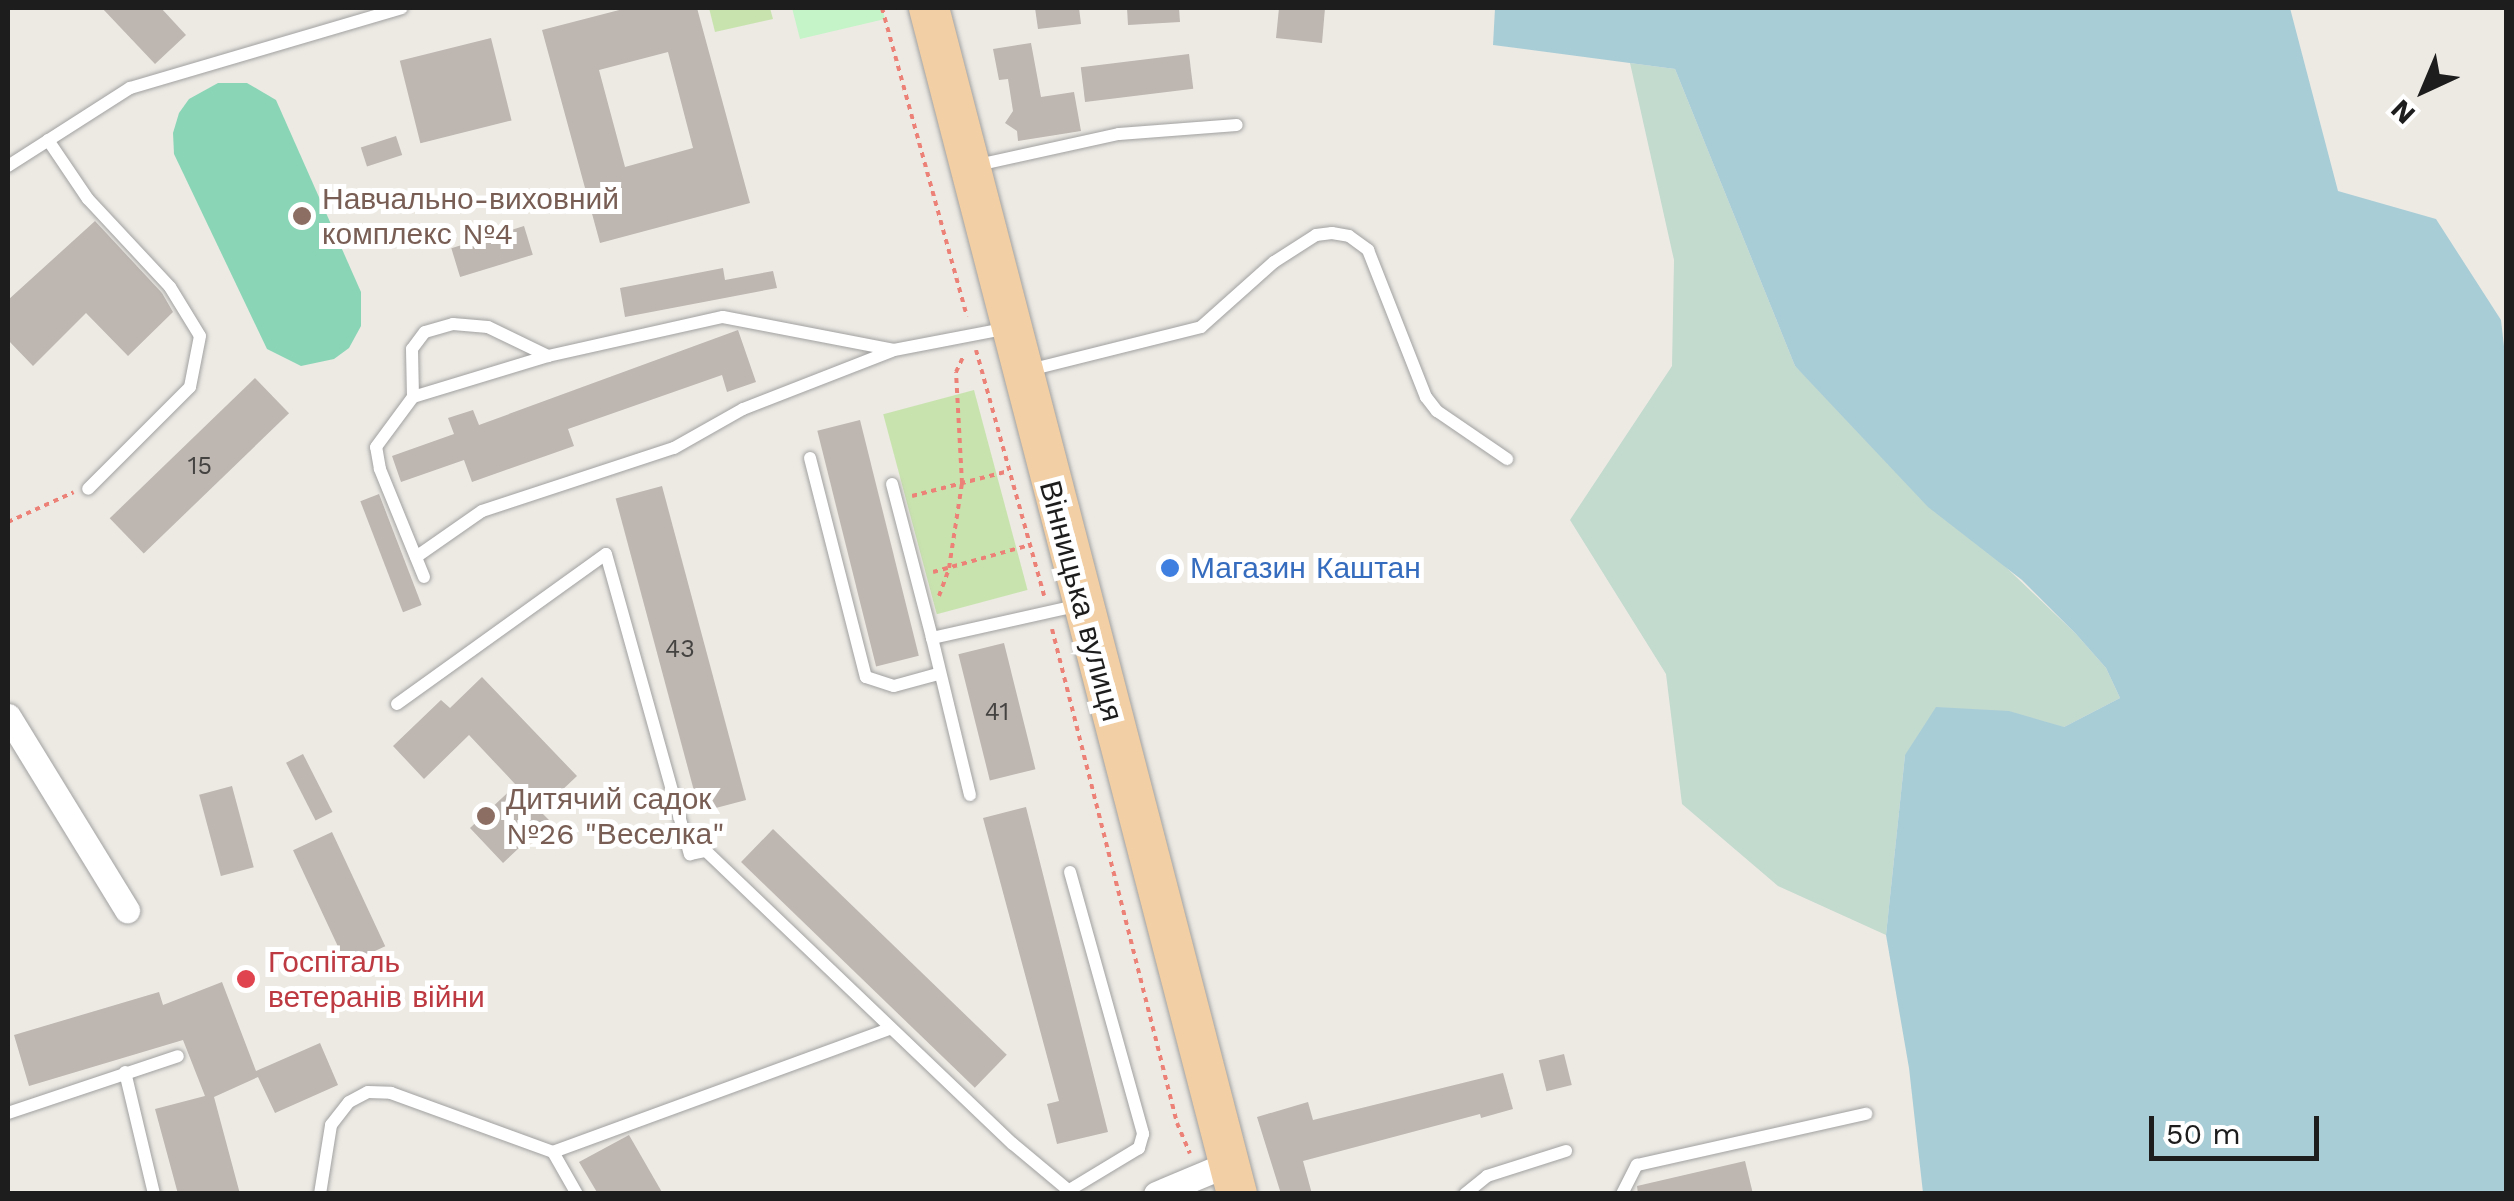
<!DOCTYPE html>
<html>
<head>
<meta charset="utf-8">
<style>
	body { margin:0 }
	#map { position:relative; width:2514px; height:1201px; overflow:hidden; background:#edeae4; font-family:"Work Sans",sans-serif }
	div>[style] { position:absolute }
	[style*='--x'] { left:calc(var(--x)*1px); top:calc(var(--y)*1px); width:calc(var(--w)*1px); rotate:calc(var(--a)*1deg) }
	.grass>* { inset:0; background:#c9e3af; transform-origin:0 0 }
	.wetland>* { inset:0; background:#c3dacf }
	.park>* { inset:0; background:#c5f4c8 }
	.pitch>* { inset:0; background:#8ad5b6 }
	.water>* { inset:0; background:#a9cdd7 }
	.building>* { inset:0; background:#bdb6b1; transform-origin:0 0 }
	.path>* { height:4px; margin-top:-2px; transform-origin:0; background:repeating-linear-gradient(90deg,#ec8177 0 5px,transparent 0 10px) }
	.roads { filter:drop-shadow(0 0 2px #a1a1a1) drop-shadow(0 0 2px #a1a1a1) }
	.service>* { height:12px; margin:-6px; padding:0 6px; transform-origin:6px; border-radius:6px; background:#fff }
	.minor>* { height:25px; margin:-12.5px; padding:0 12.5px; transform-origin:12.5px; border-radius:12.5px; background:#fff }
	.primary>* { height:40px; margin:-20px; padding:0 20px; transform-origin:20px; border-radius:20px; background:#f2cfa4 }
	.dots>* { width:28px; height:28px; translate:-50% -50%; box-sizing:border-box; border:5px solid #fff; border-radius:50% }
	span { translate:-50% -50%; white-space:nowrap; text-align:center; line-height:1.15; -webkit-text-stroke:10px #fff; paint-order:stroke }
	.number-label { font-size:25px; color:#454342 }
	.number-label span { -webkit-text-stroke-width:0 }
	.education-label { font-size:30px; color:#785e54 }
	.left { translate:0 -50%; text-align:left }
	.shop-label { font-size:30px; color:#366cbe }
	.street-label { font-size:30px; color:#1d1d1d }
	.health-label { font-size:30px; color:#be3a42 }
	.frame { position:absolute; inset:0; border:10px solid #1d1d1d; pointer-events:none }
	.north { position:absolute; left:2374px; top:40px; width:100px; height:100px; -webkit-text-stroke:8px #fff; paint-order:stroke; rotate:224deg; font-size:28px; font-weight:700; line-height:40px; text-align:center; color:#1d1d1d }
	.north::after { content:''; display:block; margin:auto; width:35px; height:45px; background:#1d1d1d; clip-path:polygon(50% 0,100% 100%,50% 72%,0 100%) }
	.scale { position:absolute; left:2149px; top:1116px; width:170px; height:45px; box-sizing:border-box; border:5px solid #1d1d1d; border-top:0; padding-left:12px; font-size:30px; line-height:35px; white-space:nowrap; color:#1d1d1d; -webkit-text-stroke:8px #fff; paint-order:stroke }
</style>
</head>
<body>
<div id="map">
	<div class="grass">
		<div style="clip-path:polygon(709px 8px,770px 8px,773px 19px,715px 32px)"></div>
		<div style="left:974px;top:390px;width:207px;height:94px;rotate:75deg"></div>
	</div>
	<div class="wetland">
		<div style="clip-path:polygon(1630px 63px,1675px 69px,1795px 366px,2076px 634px,2106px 668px,2120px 698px,2064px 727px,1905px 755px,1886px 935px,1778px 886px,1682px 804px,1666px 674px,1570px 520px,1672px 366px,1674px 260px)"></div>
	</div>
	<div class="park">
		<div style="clip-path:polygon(792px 8px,882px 8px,885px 19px,800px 39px)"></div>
	</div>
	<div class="pitch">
		<div style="clip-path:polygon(218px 83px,247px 83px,276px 100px,361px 292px,361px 326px,349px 348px,334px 359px,301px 366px,267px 349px,174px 154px,173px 133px,179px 113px,189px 99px)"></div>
	</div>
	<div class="water">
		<div style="clip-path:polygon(1495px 8px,2290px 8px,2338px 191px,2436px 219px,2501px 320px,2506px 364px,2506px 1193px,1923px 1193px,1909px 1068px,1886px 935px,1905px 755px,1936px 707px,2009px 711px,2064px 727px,2120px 698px,2106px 668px,2076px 634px,2022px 580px,1928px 507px,1795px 366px,1675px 69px,1493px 45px)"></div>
	</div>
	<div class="building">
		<div style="clip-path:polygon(102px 8px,161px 8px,186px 35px,155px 64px)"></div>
		<div style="clip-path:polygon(evenodd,627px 8px,697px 8px,750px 203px,600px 243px,542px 30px,627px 8px,668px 52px,693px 148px,625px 167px,599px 70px,668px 52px)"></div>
		<div style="clip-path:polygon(1035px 8px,1079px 8px,1081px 24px,1038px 29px)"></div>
		<div style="clip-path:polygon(1127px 8px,1179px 8px,1180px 22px,1128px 25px)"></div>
		<div style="clip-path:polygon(1279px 8px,1325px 8px,1322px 43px,1276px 38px)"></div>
		<div style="left:491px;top:38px;width:85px;height:94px;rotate:76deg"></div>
		<div style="clip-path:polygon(1031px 43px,1041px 97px,1074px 92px,1081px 131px,1018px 141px,1017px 131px,1005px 123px,1013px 111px,1008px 79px,999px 80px,993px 49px)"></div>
		<div style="left:1189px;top:54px;width:35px;height:109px;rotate:83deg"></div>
		<div style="left:396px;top:136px;width:20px;height:37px;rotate:72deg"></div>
		<div style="clip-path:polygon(95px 221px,162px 293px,173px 312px,128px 356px,86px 313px,33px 366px,8px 340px,8px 300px)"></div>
		<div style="left:524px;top:226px;width:30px;height:76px;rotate:73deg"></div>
		<div style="clip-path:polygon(723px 268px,725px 280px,773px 271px,777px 288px,625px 317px,620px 288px)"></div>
		<div style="clip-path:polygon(738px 330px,756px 382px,727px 392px,722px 375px,568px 429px,574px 446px,472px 482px,464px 460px,401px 482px,392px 456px,454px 434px,448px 418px,473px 410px,479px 425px)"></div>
		<div style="left:255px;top:378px;width:49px;height:202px;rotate:46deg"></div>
		<div style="left:860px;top:420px;width:243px;height:44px;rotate:76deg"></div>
		<div style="left:662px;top:486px;width:325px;height:48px;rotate:75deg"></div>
		<div style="left:379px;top:494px;width:119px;height:20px;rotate:69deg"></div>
		<div style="left:1004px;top:643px;width:130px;height:47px;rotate:76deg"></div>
		<div style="clip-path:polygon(482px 677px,577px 776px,540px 811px,549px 820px,503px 863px,470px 828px,516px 785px,469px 735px,424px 779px,393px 746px,441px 700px,450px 708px)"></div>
		<div style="left:303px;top:754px;width:65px;height:19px;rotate:63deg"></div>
		<div style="left:232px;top:786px;width:84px;height:34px;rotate:75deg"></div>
		<div style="clip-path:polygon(1026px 807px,1108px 1132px,1057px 1144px,1047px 1104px,1059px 1101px,983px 818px)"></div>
		<div style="left:773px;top:829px;width:325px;height:46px;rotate:44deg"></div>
		<div style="left:332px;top:832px;width:126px;height:43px;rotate:65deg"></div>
		<div style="clip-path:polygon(222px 982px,256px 1071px,320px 1043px,338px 1085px,275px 1113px,258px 1077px,214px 1097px,240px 1194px,178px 1194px,155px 1109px,205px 1096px,183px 1040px,29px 1086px,14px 1035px,159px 992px,163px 1005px)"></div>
		<div style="left:1564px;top:1054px;width:32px;height:26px;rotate:76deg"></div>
		<div style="clip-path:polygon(1503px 1073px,1513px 1109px,1481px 1118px,1480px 1114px,1303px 1161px,1312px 1194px,1281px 1194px,1257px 1117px,1308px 1102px,1313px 1120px)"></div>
		<div style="clip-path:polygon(629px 1135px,663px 1194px,598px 1194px,579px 1162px)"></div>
		<div style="clip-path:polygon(1745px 1161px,1753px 1194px,1638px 1194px,1637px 1186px)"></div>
	</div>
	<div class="path">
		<div style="--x:882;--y:8;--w:320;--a:74.6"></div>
		<div style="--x:976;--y:350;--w:255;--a:74.5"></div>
		<div style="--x:912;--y:496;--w:100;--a:-14.5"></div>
		<div style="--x:8;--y:522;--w:72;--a:-24.4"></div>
		<div style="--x:933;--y:572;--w:101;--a:-15.6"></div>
		<div style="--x:939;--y:596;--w:30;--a:-70"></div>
		<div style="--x:949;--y:568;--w:86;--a:-81.3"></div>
		<div style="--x:962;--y:483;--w:111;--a:-93.1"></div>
		<div style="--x:956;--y:372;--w:19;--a:-65"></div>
		<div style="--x:1052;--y:629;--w:510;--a:75.8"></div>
		<div style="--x:1177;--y:1123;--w:33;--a:67"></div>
	</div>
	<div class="roads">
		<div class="service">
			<div style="--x:48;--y:140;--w:71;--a:55.9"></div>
			<div style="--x:88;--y:199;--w:120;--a:47"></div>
			<div style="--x:170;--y:287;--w:57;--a:58.5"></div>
			<div style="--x:200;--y:336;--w:52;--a:101.1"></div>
			<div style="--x:190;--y:387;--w:144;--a:135"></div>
			<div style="--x:8;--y:166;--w:145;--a:-32.6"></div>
			<div style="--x:130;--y:88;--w:283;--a:-16.4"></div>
			<div style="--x:973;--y:166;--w:149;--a:-12.4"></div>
			<div style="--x:1119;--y:134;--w:118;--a:-4.4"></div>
			<div style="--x:1029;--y:370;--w:177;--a:-14"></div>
			<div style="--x:1201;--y:327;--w:98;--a:-41.7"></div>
			<div style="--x:1274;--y:262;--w:50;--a:-32.7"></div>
			<div style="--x:1316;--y:235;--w:16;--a:-7"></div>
			<div style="--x:1332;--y:233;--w:17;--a:10"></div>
			<div style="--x:1349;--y:236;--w:24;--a:36"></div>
			<div style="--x:1368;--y:250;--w:158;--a:68.5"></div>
			<div style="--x:1426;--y:397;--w:18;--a:52"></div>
			<div style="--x:1437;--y:411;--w:85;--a:34.4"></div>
			<div style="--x:413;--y:397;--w:48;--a:-91.2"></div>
			<div style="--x:412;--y:349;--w:21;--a:-53"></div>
			<div style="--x:425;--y:332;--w:29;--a:-16"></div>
			<div style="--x:453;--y:324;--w:35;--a:5"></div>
			<div style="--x:488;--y:327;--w:67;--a:25.8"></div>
			<div style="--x:810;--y:458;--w:226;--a:75.7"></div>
			<div style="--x:866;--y:677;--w:29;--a:18"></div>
			<div style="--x:894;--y:686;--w:46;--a:-15.3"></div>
			<div style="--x:892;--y:484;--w:159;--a:75.4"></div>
			<div style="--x:416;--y:557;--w:80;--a:-34.9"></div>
			<div style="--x:482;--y:511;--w:202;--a:-18.2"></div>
			<div style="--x:674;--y:448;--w:79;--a:-29.5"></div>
			<div style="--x:743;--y:409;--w:160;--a:-21.3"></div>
			<div style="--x:424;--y:577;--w:117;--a:-112.2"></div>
			<div style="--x:380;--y:469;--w:22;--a:-100"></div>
			<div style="--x:376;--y:447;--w:62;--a:-53.5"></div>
			<div style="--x:413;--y:397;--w:141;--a:-16.9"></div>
			<div style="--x:548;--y:356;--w:179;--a:-12.6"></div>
			<div style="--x:723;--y:317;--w:174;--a:10.9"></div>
			<div style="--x:894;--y:350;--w:116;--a:-10.9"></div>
			<div style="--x:397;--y:704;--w:257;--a:-35.7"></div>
			<div style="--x:606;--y:554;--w:312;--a:74.4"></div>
			<div style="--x:690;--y:854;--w:16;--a:-11"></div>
			<div style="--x:706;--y:851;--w:424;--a:43.7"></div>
			<div style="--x:1013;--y:1144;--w:78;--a:39.8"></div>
			<div style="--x:970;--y:795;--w:162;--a:-103.6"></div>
			<div style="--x:932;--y:638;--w:152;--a:-12.6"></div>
			<div style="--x:1070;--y:872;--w:272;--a:74.4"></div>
			<div style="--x:1143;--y:1134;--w:15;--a:106"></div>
			<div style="--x:1139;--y:1148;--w:79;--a:148.9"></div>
			<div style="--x:125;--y:1072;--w:125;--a:76.6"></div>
			<div style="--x:8;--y:1113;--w:179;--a:-18.5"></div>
			<div style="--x:553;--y:1152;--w:359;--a:-20.1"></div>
			<div style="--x:320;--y:1194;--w:70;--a:-80.9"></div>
			<div style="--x:331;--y:1125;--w:29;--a:-52"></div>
			<div style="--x:349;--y:1102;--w:21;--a:-28"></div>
			<div style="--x:368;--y:1092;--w:23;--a:2"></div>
			<div style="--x:391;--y:1093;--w:172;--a:20"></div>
			<div style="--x:553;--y:1152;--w:48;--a:60.3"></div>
			<div style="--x:1465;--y:1194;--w:28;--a:-39"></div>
			<div style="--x:1487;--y:1176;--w:83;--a:-17.6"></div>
			<div style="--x:1622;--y:1194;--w:33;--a:-63"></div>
			<div style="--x:1637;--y:1165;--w:235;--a:-12.6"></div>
		</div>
		<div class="minor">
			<div style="--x:8;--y:716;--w:228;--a:58.5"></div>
			<div style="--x:1156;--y:1194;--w:80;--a:-22.7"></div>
		</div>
		<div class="primary">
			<div style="--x:929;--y:8;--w:1225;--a:75.44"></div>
		</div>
	</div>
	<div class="dots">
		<div style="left:302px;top:216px;background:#8d6e63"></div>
		<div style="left:1170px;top:568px;background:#3f7fe0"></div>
		<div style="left:486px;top:816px;background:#8d6e63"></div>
		<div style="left:246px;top:979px;background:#e0444e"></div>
	</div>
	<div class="number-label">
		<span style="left:200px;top:466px">15</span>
		<span style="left:680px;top:649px">43</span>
		<span style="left:997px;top:712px">41</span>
	</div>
	<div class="education-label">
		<span class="left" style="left:322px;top:216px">Навчально-виховний<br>комплекс №4</span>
		<span class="left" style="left:506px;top:816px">Дитячий садок<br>№26 "Веселка"</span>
	</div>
	<div class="shop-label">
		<span class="left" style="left:1190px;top:568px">Магазин Каштан</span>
	</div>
	<div class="street-label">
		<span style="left:1081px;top:601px;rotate:75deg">Вінницька вулиця</span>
	</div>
	<div class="health-label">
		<span class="left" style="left:268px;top:979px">Госпіталь<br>ветеранів війни</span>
	</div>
	<div class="frame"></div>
	<div class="north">N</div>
	<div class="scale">50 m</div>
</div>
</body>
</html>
